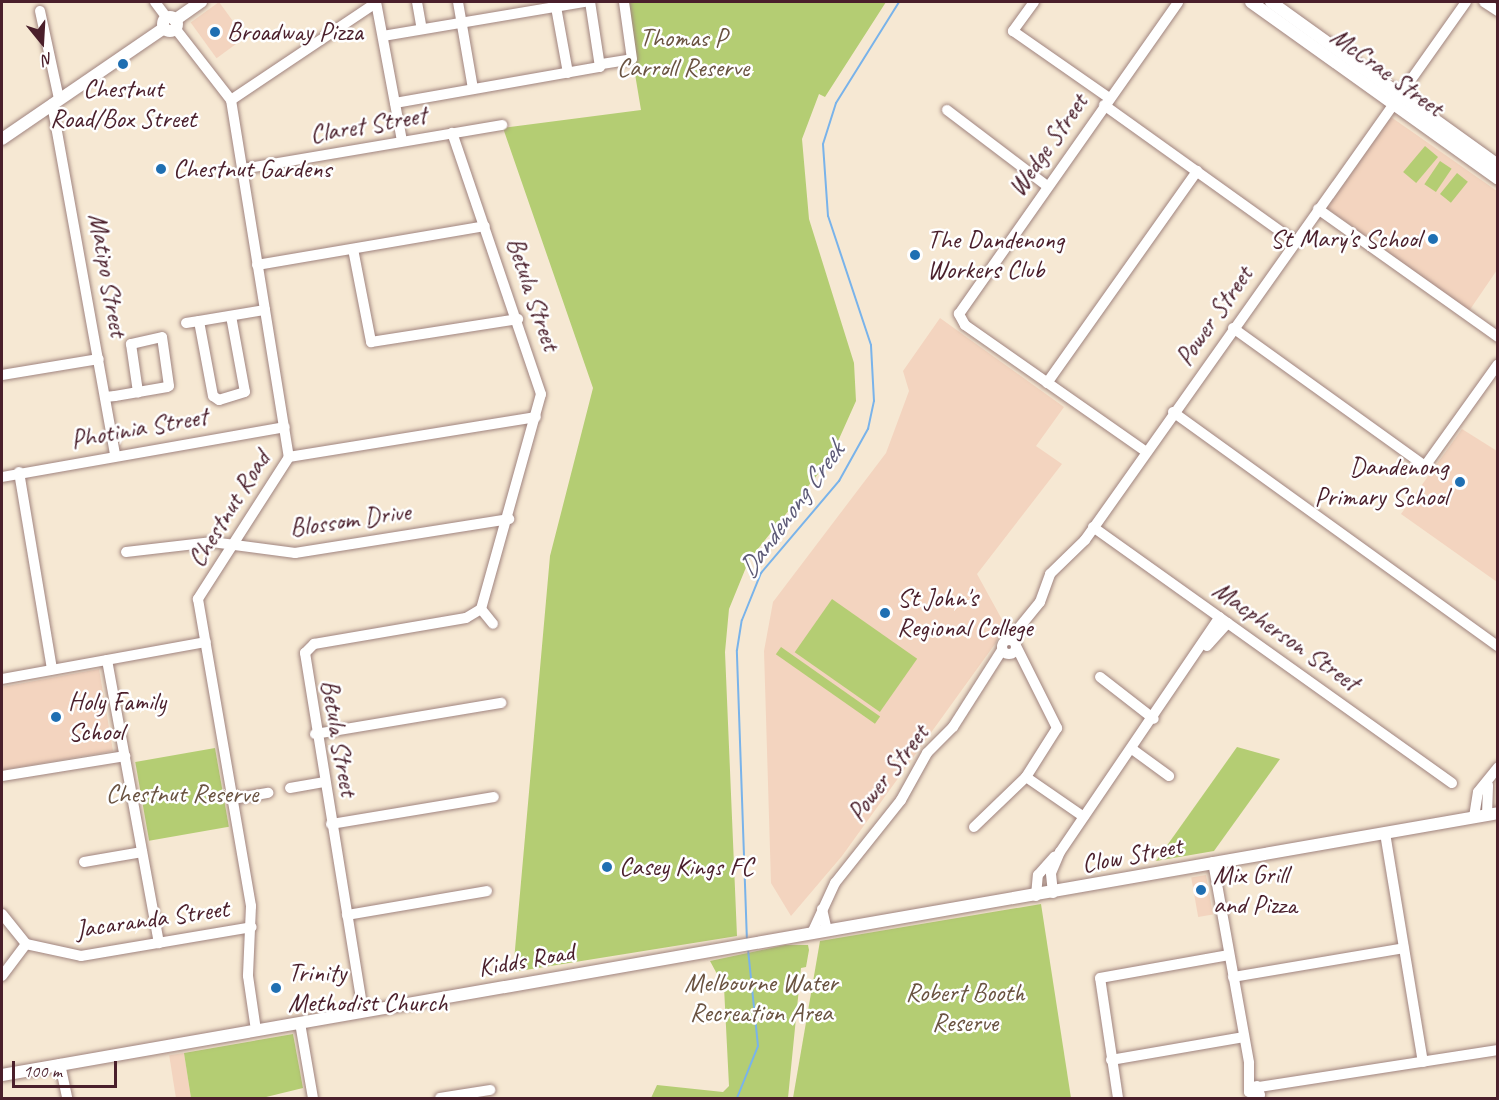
<!DOCTYPE html>
<html>
<head>
<meta charset="utf-8">
<style>
	body { margin:0 }
	#map { position:relative; width:1499px; height:1100px; overflow:hidden; background:#f6e8d3; font-family:Caveat,sans-serif }
	div>[style] { position:absolute }
	[style*='--x'] { left:calc(var(--x)*1px); top:calc(var(--y)*1px); width:calc(var(--w)*1px); rotate:calc(var(--a)*1deg) }
	.built>* { inset:0; background:#f3d4bf; transform-origin:0 0 }
	.green>* { inset:0; background:#b4cd73; transform-origin:0 0 }
	.stream>* { height:2px; margin:-1px; padding:0 1px; transform-origin:1px; border-radius:1px; background:#79b3ea }
	.roads { filter:drop-shadow(0 0 2px #a0847f) drop-shadow(0 0 2px #a0847f) }
	.minor>* { height:10px; margin:-5px; padding:0 5px; transform-origin:5px; border-radius:5px; background:#fff }
	.minor>.ring { margin:-5px; padding:0; box-sizing:content-box; background:none; border:10px solid #fff; border-radius:50% }
	.major>* { height:12px; margin:-6px; padding:0 6px; transform-origin:6px; border-radius:6px; background:#fff }
	.major>.ring { margin:-6px; padding:0; box-sizing:content-box; background:none; border:12px solid #fff; border-radius:50% }
	.dots>* { width:16px; height:16px; translate:-50% -50%; box-sizing:border-box; border:3px solid #fff; border-radius:50% }
	span { translate:-50% -50%; white-space:nowrap; text-align:center; line-height:1.15; -webkit-text-stroke:5px #fff; paint-order:stroke }
	.poi-label { font-size:26px; color:#4a1f2b }
	.left { translate:0 -50%; text-align:left }
	.right { translate:-100% -50%; text-align:right }
	.park-label { font-size:26px; color:#6a5341 }
	.street-label { font-size:26px; color:#4a1f2b }
	.water-label { font-size:27px; color:#5d5a77; font-style:italic }
	.frame { position:absolute; inset:0; border:3px solid #4a1f2b; pointer-events:none }
	.north { position:absolute; left:12px; top:12px; width:60px; height:60px; -webkit-text-stroke:4px #fff; paint-order:stroke; rotate:162deg; font-size:16px; font-weight:700; line-height:24px; text-align:center; color:#4a1f2b }
	.north::after { content:''; display:block; margin:auto; width:21px; height:27px; background:#4a1f2b; clip-path:polygon(50% 0,100% 100%,50% 72%,0 100%) }
	.scale { position:absolute; left:12px; top:1061px; width:105px; height:27px; box-sizing:border-box; border:3px solid #4a1f2b; border-top:0; padding-left:8px; font-size:18px; line-height:21px; white-space:nowrap; color:#4a1f2b; -webkit-text-stroke:4px #fff; paint-order:stroke }
</style>
</head>
<body>
<div id="map">
	<div class="built">
		<div style="left:219px;top:2px;width:44px;height:35px;rotate:54deg"></div>
		<div style="clip-path:polygon(1391px 117px,1497px 191px,1497px 270px,1469px 311px,1327px 208px)"></div>
		<div style="clip-path:polygon(940px 318px,1064px 407px,1036px 446px,1062px 464px,977px 574px,1005px 625px,995px 644px,842px 856px,791px 916px,771px 883px,764px 651px,773px 602px,886px 453px,909px 391px,903px 371px)"></div>
		<div style="clip-path:polygon(1462px 429px,1497px 451px,1497px 582px,1401px 514px)"></div>
		<div style="clip-path:polygon(99px 669px,113px 751px,2px 770px,2px 687px)"></div>
		<div style="left:1206px;top:875px;width:40px;height:15px;rotate:80deg"></div>
		<div style="left:184px;top:1053px;width:46px;height:15px;rotate:81deg"></div>
	</div>
	<div class="green">
		<div style="clip-path:polygon(623px 2px,886px 2px,825px 97px,819px 94px,802px 139px,809px 219px,854px 363px,856px 401px,830px 459px,749px 560px,729px 609px,725px 652px,737px 936px,513px 972px,550px 556px,593px 388px,503px 128px,641px 110px)"></div>
		<div style="left:1425px;top:146px;width:17px;height:34px;rotate:40deg"></div>
		<div style="left:1440px;top:161px;width:14px;height:28px;rotate:34deg"></div>
		<div style="left:1457px;top:173px;width:14px;height:27px;rotate:39deg"></div>
		<div style="left:832px;top:599px;width:104px;height:65px;rotate:35deg"></div>
		<div style="left:781px;top:647px;width:121px;height:9px;rotate:35deg"></div>
		<div style="clip-path:polygon(1237px 747px,1280px 759px,1214px 851px,1156px 861px)"></div>
		<div style="left:215px;top:748px;width:80px;height:81px;rotate:80deg"></div>
		<div style="clip-path:polygon(1041px 904px,1071px 1098px,793px 1098px,820px 941px)"></div>
		<div style="clip-path:polygon(785px 945px,808px 945px,809px 950px,806px 967px,801px 968px,788px 1098px,651px 1098px,657px 1085px,723px 1092px,729px 1086px,724px 987px,710px 961px)"></div>
		<div style="clip-path:polygon(293px 1034px,303px 1088px,262px 1098px,191px 1098px,184px 1053px)"></div>
	</div>
	<div class="stream">
		<div style="--x:747;--y:942;--w:292;--a:-92"></div>
		<div style="--x:737;--y:650;--w:30;--a:-81"></div>
		<div style="--x:742;--y:620;--w:51;--a:-68"></div>
		<div style="--x:761;--y:573;--w:121;--a:-49.7"></div>
		<div style="--x:839;--y:481;--w:60;--a:-60.9"></div>
		<div style="--x:868;--y:429;--w:29;--a:-78"></div>
		<div style="--x:874;--y:401;--w:56;--a:-93.1"></div>
		<div style="--x:871;--y:345;--w:136;--a:-108.4"></div>
		<div style="--x:828;--y:216;--w:72;--a:-94"></div>
		<div style="--x:823;--y:144;--w:43;--a:-72.4"></div>
		<div style="--x:836;--y:103;--w:119;--a:-58"></div>
		<div style="--x:737;--y:1098;--w:56;--a:-68"></div>
		<div style="--x:758;--y:1046;--w:97;--a:-95.9"></div>
	</div>
	<div class="roads">
		<div class="minor">
			<div style="--x:155;--y:2;--w:20;--a:53"></div>
			<div style="--x:376;--y:2;--w:141;--a:79.4"></div>
			<div style="--x:417;--y:2;--w:27;--a:80"></div>
			<div style="--x:458;--y:2;--w:88;--a:80.2"></div>
			<div style="--x:1034;--y:2;--w:36;--a:126"></div>
			<div style="--x:1013;--y:31;--w:117;--a:34.9"></div>
			<div style="--x:1484;--y:2;--w:17;--a:33"></div>
			<div style="--x:556;--y:7;--w:67;--a:79.7"></div>
			<div style="--x:40;--y:11;--w:90;--a:77.8"></div>
			<div style="--x:175;--y:28;--w:91;--a:52.1"></div>
			<div style="--x:231;--y:100;--w:362;--a:80.8"></div>
			<div style="--x:289;--y:457;--w:169;--a:122.7"></div>
			<div style="--x:198;--y:599;--w:312;--a:80.2"></div>
			<div style="--x:251;--y:906;--w:70;--a:92.5"></div>
			<div style="--x:248;--y:976;--w:55;--a:81.6"></div>
			<div style="--x:383;--y:36;--w:205;--a:-9.6"></div>
			<div style="--x:602;--y:64;--w:30;--a:-9"></div>
			<div style="--x:632;--y:59;--w:58;--a:-98"></div>
			<div style="--x:231;--y:100;--w:174;--a:-33.8"></div>
			<div style="--x:395;--y:103;--w:208;--a:-10"></div>
			<div style="--x:600;--y:67;--w:66;--a:-98.7"></div>
			<div style="--x:52;--y:104;--w:357;--a:79.8"></div>
			<div style="--x:1104;--y:105;--w:234;--a:35.6"></div>
			<div style="--x:947;--y:110;--w:126;--a:37.2"></div>
			<div style="--x:242;--y:169;--w:264;--a:-9.6"></div>
			<div style="--x:1318;--y:209;--w:221;--a:35.4"></div>
			<div style="--x:353;--y:249;--w:95;--a:79"></div>
			<div style="--x:371;--y:342;--w:149;--a:-8.9"></div>
			<div style="--x:257;--y:265;--w:231;--a:-9.7"></div>
			<div style="--x:231;--y:316;--w:77;--a:79.6"></div>
			<div style="--x:245;--y:392;--w:27;--a:163"></div>
			<div style="--x:219;--y:400;--w:7;--a:-146"></div>
			<div style="--x:213;--y:396;--w:76;--a:-100.6"></div>
			<div style="--x:199;--y:321;--w:67;--a:-9.5"></div>
			<div style="--x:186;--y:323;--w:13;--a:-9"></div>
			<div style="--x:1233;--y:328;--w:236;--a:35.7"></div>
			<div style="--x:1425;--y:466;--w:125;--a:-54.4"></div>
			<div style="--x:2;--y:375;--w:98;--a:-9.4"></div>
			<div style="--x:1047;--y:383;--w:260;--a:-54.7"></div>
			<div style="--x:105;--y:397;--w:10;--a:-6"></div>
			<div style="--x:115;--y:396;--w:53;--a:-9.8"></div>
			<div style="--x:167;--y:387;--w:2;--a:-27"></div>
			<div style="--x:169;--y:386;--w:49;--a:-98.1"></div>
			<div style="--x:162;--y:337;--w:32;--a:167"></div>
			<div style="--x:131;--y:344;--w:49;--a:81.7"></div>
			<div style="--x:1173;--y:412;--w:400;--a:35.8"></div>
			<div style="--x:1145;--y:451;--w:220;--a:-145"></div>
			<div style="--x:965;--y:325;--w:13;--a:-119"></div>
			<div style="--x:959;--y:314;--w:381;--a:-54.9"></div>
			<div style="--x:289;--y:457;--w:250;--a:-9.2"></div>
			<div style="--x:19;--y:472;--w:200;--a:80.5"></div>
			<div style="--x:2;--y:477;--w:287;--a:-10"></div>
			<div style="--x:1093;--y:527;--w:441;--a:35.5"></div>
			<div style="--x:126;--y:552;--w:87;--a:-6.6"></div>
			<div style="--x:212;--y:542;--w:84;--a:7.5"></div>
			<div style="--x:295;--y:553;--w:217;--a:-9"></div>
			<div style="--x:481;--y:609;--w:19;--a:51"></div>
			<div class="ring" style="left:1002px;top:640px;width:4px;height:4px"></div>
			<div style="--x:1009;--y:640;--w:49;--a:-50.8"></div>
			<div style="--x:1040;--y:602;--w:30;--a:-70"></div>
			<div style="--x:1050;--y:574;--w:49;--a:-44.2"></div>
			<div style="--x:1085;--y:540;--w:659;--a:-54.69"></div>
			<div style="--x:1016;--y:646;--w:92;--a:63.4"></div>
			<div style="--x:1057;--y:728;--w:58;--a:122.3"></div>
			<div style="--x:1026;--y:777;--w:70;--a:34.6"></div>
			<div style="--x:1207;--y:646;--w:31;--a:-48"></div>
			<div style="--x:107;--y:660;--w:288;--a:79.6"></div>
			<div style="--x:1100;--y:677;--w:68;--a:37.9"></div>
			<div style="--x:2;--y:679;--w:207;--a:-10.3"></div>
			<div style="--x:315;--y:734;--w:189;--a:-9.5"></div>
			<div style="--x:1132;--y:749;--w:46;--a:36.1"></div>
			<div style="--x:2;--y:776;--w:125;--a:-9.2"></div>
			<div style="--x:290;--y:788;--w:34;--a:-10"></div>
			<div style="--x:233;--y:799;--w:36;--a:-10"></div>
			<div style="--x:1487;--y:815;--w:30;--a:-88"></div>
			<div style="--x:1474;--y:817;--w:25;--a:-81"></div>
			<div style="--x:1478;--y:792;--w:32;--a:-51"></div>
			<div style="--x:331;--y:824;--w:165;--a:-9.4"></div>
			<div style="--x:974;--y:827;--w:72;--a:-43.9"></div>
			<div style="--x:1385;--y:833;--w:232;--a:80.6"></div>
			<div style="--x:84;--y:862;--w:59;--a:-9.8"></div>
			<div style="--x:1213;--y:862;--w:204;--a:79.8"></div>
			<div style="--x:1249;--y:1063;--w:29;--a:90"></div>
			<div style="--x:1249;--y:1092;--w:11;--a:15"></div>
			<div style="--x:1260;--y:1095;--w:9;--a:-108"></div>
			<div style="--x:1257;--y:1086;--w:8;--a:166"></div>
			<div style="--x:1053;--y:893;--w:20;--a:-96"></div>
			<div style="--x:1051;--y:873;--w:23;--a:-67"></div>
			<div style="--x:1060;--y:852;--w:284;--a:-55.8"></div>
			<div style="--x:1036;--y:896;--w:21;--a:-85"></div>
			<div style="--x:1038;--y:875;--w:25;--a:-48"></div>
			<div style="--x:822;--y:909;--w:22;--a:77"></div>
			<div style="--x:2;--y:914;--w:38;--a:51"></div>
			<div style="--x:26;--y:944;--w:56;--a:12.3"></div>
			<div style="--x:81;--y:956;--w:173;--a:-9.6"></div>
			<div style="--x:347;--y:915;--w:142;--a:-9.7"></div>
			<div style="--x:812;--y:933;--w:55;--a:-65.3"></div>
			<div style="--x:835;--y:883;--w:106;--a:-51.5"></div>
			<div style="--x:901;--y:800;--w:54;--a:-61"></div>
			<div style="--x:927;--y:753;--w:37;--a:-45"></div>
			<div style="--x:953;--y:727;--w:91;--a:-57.5"></div>
			<div style="--x:2;--y:976;--w:40;--a:-53"></div>
			<div style="--x:1233;--y:977;--w:173;--a:-9.6"></div>
			<div style="--x:363;--y:1011;--w:363;--a:-99.2"></div>
			<div style="--x:305;--y:653;--w:13;--a:-45"></div>
			<div style="--x:314;--y:644;--w:154;--a:-9.7"></div>
			<div style="--x:466;--y:618;--w:17;--a:-31"></div>
			<div style="--x:481;--y:609;--w:223;--a:-74.4"></div>
			<div style="--x:541;--y:394;--w:276;--a:-108.8"></div>
			<div style="--x:300;--y:1023;--w:76;--a:80.2"></div>
			<div style="--x:1111;--y:1060;--w:135;--a:-9.8"></div>
			<div style="--x:60;--y:1064;--w:35;--a:78"></div>
			<div style="--x:1259;--y:1087;--w:242;--a:-8.8"></div>
			<div style="--x:440;--y:1098;--w:51;--a:-9.1"></div>
			<div style="--x:1118;--y:1098;--w:121;--a:-98.5"></div>
			<div style="--x:1100;--y:978;--w:131;--a:-10.1"></div>
		</div>
		<div class="major">
			<div style="--x:1251;--y:2;--w:304;--a:35.6"></div>
			<div style="--x:1271;--y:2;--w:279;--a:35.7"></div>
			<div class="ring" style="left:163px;top:17px;width:2px;height:2px"></div>
			<div style="--x:175;--y:20;--w:32;--a:-35"></div>
			<div style="--x:2;--y:139;--w:196;--a:-34.4"></div>
			<div style="--x:2;--y:1075;--w:1519;--a:-9.93"></div>
		</div>
	</div>
	<div class="dots">
		<div style="left:215px;top:32px;background:#1f6fb2"></div>
		<div style="left:123px;top:64px;background:#1f6fb2"></div>
		<div style="left:161px;top:169px;background:#1f6fb2"></div>
		<div style="left:1433px;top:239px;background:#1f6fb2"></div>
		<div style="left:915px;top:255px;background:#1f6fb2"></div>
		<div style="left:1460px;top:482px;background:#1f6fb2"></div>
		<div style="left:885px;top:613px;background:#1f6fb2"></div>
		<div style="left:56px;top:717px;background:#1f6fb2"></div>
		<div style="left:607px;top:867px;background:#1f6fb2"></div>
		<div style="left:1201px;top:890px;background:#1f6fb2"></div>
		<div style="left:276px;top:988px;background:#1f6fb2"></div>
	</div>
	<div class="poi-label">
		<span class="left" style="left:227px;top:32px">Broadway Pizza</span>
		<span style="left:123px;top:104px">Chestnut<br>Road/Box Street</span>
		<span class="left" style="left:173px;top:169px">Chestnut Gardens</span>
		<span class="right" style="left:1421px;top:239px">St Mary's School</span>
		<span class="left" style="left:927px;top:255px">The Dandenong<br>Workers Club</span>
		<span class="right" style="left:1448px;top:482px">Dandenong<br>Primary School</span>
		<span class="left" style="left:897px;top:613px">St John's<br>Regional College</span>
		<span class="left" style="left:68px;top:717px">Holy Family<br>School</span>
		<span class="left" style="left:619px;top:867px">Casey Kings FC</span>
		<span class="left" style="left:1213px;top:890px">Mix Grill<br>and Pizza</span>
		<span class="left" style="left:288px;top:988px">Trinity<br>Methodist Church</span>
	</div>
	<div class="park-label">
		<span style="left:683px;top:53px">Thomas P<br>Carroll Reserve</span>
		<span style="left:182px;top:794px">Chestnut Reserve</span>
		<span style="left:761px;top:998px">Melbourne Water<br>Recreation Area</span>
		<span style="left:965px;top:1008px">Robert Booth<br>Reserve</span>
	</div>
	<div class="street-label">
		<span style="left:1387px;top:72px;rotate:36deg">McCrae Street</span>
		<span style="left:368px;top:125px;rotate:-10deg">Claret Street</span>
		<span style="left:1048px;top:145px;rotate:-55deg">Wedge Street</span>
		<span style="left:108px;top:275px;rotate:80deg">Matipo Street</span>
		<span style="left:533px;top:294px;rotate:71deg">Betula Street</span>
		<span style="left:1214px;top:316px;rotate:-55deg">Power Street</span>
		<span style="left:139px;top:428px;rotate:-10deg">Photinia Street</span>
		<span style="left:229px;top:509px;rotate:-58deg">Chestnut Road</span>
		<span style="left:350px;top:520px;rotate:-8deg">Blossom Drive</span>
		<span style="left:1286px;top:636px;rotate:35deg">Macpherson Street</span>
		<span style="left:339px;top:738px;rotate:80deg">Betula Street</span>
		<span style="left:888px;top:773px;rotate:-52deg">Power Street</span>
		<span style="left:1132px;top:855px;rotate:-11deg">Clow Street</span>
		<span style="left:152px;top:919px;rotate:-8deg">Jacaranda Street</span>
		<span style="left:526px;top:960px;rotate:-10deg">Kidds Road</span>
	</div>
	<div class="water-label">
		<span style="left:791px;top:510px;rotate:-54deg">Dandenong Creek</span>
	</div>
	<div class="frame"></div>
	<div class="north">N</div>
	<div class="scale">100 m</div>
</div>
</body>
</html>
